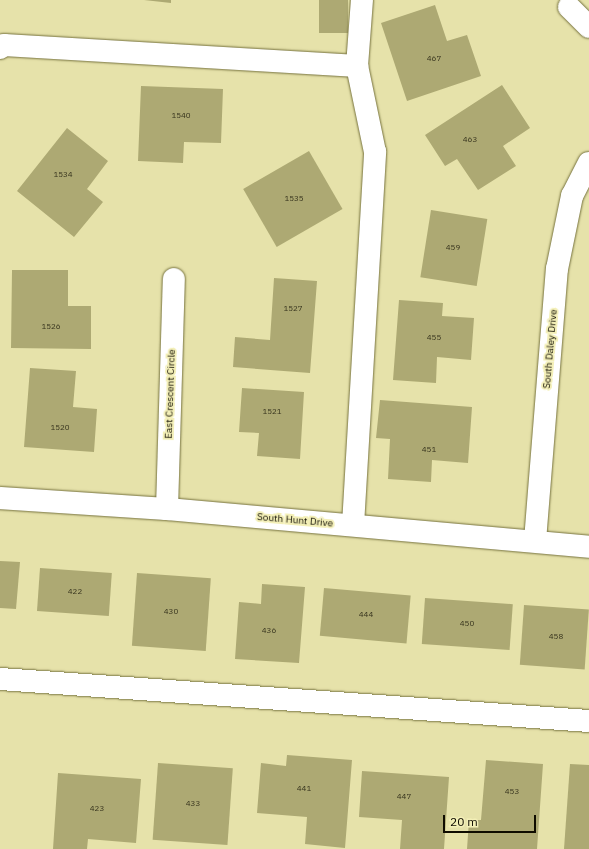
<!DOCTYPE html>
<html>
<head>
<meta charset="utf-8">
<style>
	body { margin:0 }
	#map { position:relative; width:589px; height:849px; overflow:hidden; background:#e6e2aa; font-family:"IBM Plex Sans",sans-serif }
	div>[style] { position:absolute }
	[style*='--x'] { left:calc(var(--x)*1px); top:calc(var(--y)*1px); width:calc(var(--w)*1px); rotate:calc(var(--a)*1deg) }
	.building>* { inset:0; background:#ada973; transform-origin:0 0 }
	.roads { filter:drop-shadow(0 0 1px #76723e) drop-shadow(0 0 1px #76723e) }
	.minor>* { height:22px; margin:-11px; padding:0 11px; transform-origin:11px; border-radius:11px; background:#fff }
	span { translate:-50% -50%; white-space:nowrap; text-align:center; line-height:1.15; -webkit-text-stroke:4px #f3efb7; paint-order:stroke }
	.number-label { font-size:8px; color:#36331d }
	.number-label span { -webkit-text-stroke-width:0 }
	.street-label { font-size:10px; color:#0f0c00 }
	.scale { position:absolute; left:443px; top:815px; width:93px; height:18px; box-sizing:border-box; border:2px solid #0f0c00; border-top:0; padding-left:5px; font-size:12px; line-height:14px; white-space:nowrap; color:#0f0c00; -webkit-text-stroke:3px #f3efb7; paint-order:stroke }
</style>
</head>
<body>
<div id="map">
	<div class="building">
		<div style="clip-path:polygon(144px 0,171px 0,171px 3px)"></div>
		<div style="left:319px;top:0;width:29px;height:33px"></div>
		<div style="clip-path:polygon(435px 5px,447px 41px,467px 35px,481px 76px,407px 101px,381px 23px)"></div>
		<div style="clip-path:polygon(502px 85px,530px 128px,503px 146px,516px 166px,478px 190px,457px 159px,445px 166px,425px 135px)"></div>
		<div style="clip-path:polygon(141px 86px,223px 89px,221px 143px,184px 142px,183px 163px,138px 161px)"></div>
		<div style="clip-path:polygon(67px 128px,108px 161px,87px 189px,103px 202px,74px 237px,17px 191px)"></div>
		<div style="left:309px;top:151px;width:67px;height:76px;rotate:60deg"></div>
		<div style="left:431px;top:210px;width:57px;height:68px;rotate:9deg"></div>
		<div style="clip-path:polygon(12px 270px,68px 270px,68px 306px,91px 306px,91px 349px,11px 348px)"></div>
		<div style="clip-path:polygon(274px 278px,317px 281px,310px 373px,233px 367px,235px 337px,270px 340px)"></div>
		<div style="clip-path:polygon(399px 300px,443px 303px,442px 316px,474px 318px,471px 360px,437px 357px,436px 383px,393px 380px)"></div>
		<div style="clip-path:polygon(30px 368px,76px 371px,73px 407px,97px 409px,94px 452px,24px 447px)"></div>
		<div style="clip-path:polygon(242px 388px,304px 392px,300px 459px,257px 456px,259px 433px,239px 432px)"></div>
		<div style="clip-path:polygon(380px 400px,472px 407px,468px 463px,432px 460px,431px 482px,388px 479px,390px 439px,376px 438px)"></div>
		<div style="clip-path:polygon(0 561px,20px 562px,16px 609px,0 608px)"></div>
		<div style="left:40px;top:568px;width:72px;height:43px;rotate:4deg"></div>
		<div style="left:137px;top:573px;width:74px;height:73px;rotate:4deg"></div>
		<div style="clip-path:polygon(262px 584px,305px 587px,299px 663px,235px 659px,239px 602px,261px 604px)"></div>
		<div style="left:324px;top:588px;width:87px;height:48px;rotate:5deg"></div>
		<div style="left:425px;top:598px;width:88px;height:46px;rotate:4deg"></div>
		<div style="left:524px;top:605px;width:65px;height:60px;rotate:4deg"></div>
		<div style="clip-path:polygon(287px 755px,352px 760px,345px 848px,305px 844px,307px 817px,257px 813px,261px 763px,286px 766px)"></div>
		<div style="clip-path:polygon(486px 760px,543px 764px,537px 849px,467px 849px,469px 820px,481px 820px)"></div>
		<div style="left:158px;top:763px;width:75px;height:77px;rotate:4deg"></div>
		<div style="clip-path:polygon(570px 764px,589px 765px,589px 849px,564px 849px)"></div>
		<div style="clip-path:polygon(362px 771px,449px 777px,444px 849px,400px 849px,402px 820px,359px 817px)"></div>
		<div style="clip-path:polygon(58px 773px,141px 779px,136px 843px,88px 839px,87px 849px,53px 849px)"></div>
	</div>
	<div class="roads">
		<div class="minor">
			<div style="--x:569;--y:7;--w:28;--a:45"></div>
			<div style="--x:0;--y:48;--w:5;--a:-37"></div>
			<div style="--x:4;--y:45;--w:354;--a:3.4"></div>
			<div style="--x:0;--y:498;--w:167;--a:3.8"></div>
			<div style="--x:167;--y:509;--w:424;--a:5.1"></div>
			<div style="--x:167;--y:509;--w:230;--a:-88.3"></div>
			<div style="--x:353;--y:525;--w:374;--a:-86.6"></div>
			<div style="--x:375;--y:152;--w:88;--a:-101.8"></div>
			<div style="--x:357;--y:66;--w:66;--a:-85.7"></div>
			<div style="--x:535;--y:541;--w:273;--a:-85.4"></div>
			<div style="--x:557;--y:269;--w:75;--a:-78.4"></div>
			<div style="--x:572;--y:196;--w:37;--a:-63"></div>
			<div style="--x:0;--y:679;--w:590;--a:4.08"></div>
		</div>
	</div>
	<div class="number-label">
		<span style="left:434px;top:59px">467</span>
		<span style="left:181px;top:116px">1540</span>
		<span style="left:470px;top:140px">463</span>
		<span style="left:63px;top:175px">1534</span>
		<span style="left:294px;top:199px">1535</span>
		<span style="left:453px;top:248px">459</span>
		<span style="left:293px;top:309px">1527</span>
		<span style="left:51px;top:327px">1526</span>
		<span style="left:434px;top:338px">455</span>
		<span style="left:272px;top:412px">1521</span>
		<span style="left:60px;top:428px">1520</span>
		<span style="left:429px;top:450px">451</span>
		<span style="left:75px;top:592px">422</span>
		<span style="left:171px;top:612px">430</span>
		<span style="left:366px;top:615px">444</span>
		<span style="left:467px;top:624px">450</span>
		<span style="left:269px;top:631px">436</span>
		<span style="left:556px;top:637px">458</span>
		<span style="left:304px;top:789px">441</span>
		<span style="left:512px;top:792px">453</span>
		<span style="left:404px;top:797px">447</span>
		<span style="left:193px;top:804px">433</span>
		<span style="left:97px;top:809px">423</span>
	</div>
	<div class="street-label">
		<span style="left:550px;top:349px;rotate:-85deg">South Daley Drive</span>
		<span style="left:170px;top:394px;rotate:-88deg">East Crescent Circle</span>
		<span style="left:295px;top:520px;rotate:5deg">South Hunt Drive</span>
	</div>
	<div class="scale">20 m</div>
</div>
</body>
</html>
